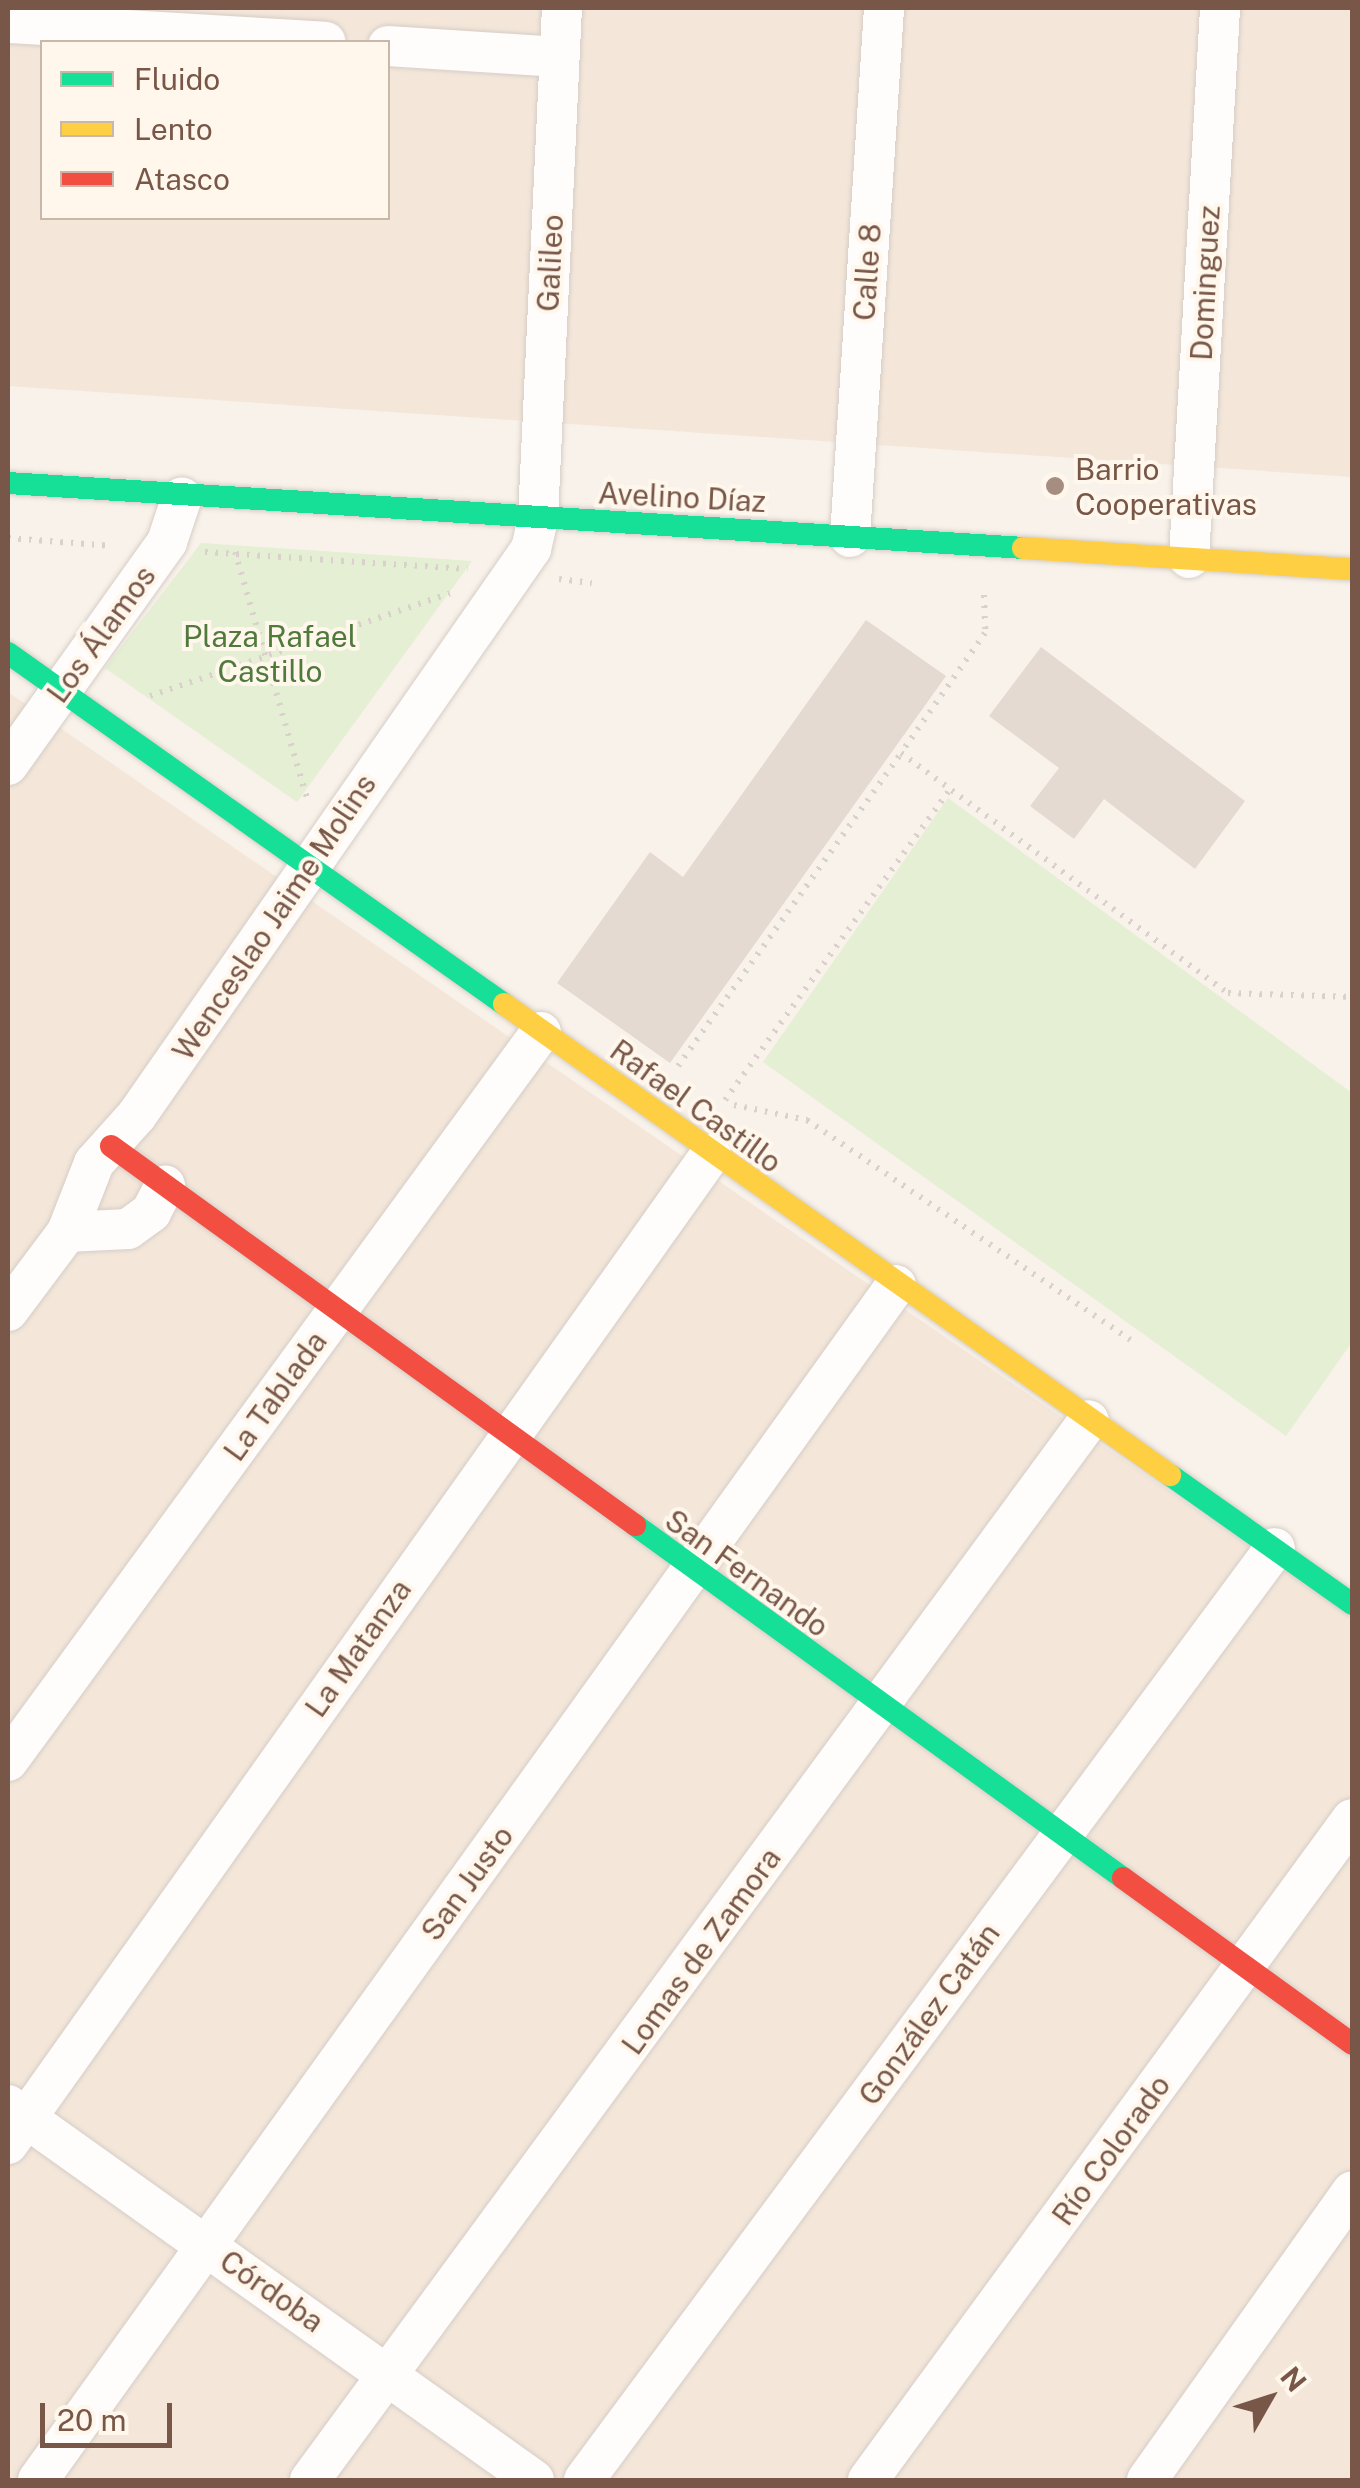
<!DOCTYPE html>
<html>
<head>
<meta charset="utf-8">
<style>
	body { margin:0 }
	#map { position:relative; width:1360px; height:2488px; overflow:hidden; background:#f8f2ea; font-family:"Public Sans",sans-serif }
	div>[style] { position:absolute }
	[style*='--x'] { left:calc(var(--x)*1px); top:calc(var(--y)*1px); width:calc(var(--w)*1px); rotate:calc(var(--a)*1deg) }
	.residential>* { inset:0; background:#f4e7da }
	.green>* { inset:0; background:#e4efd3 }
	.building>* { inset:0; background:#e5dad1 }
	.path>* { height:6px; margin-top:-3px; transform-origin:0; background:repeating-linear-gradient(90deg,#dad1cd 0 2.5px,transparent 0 10.5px) }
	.roads { filter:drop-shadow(0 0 2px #d6cdc6) drop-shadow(0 0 2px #d6cdc6) }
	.street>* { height:40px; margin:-20px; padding:0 20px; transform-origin:20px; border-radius:20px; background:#fefdfc }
	.fast>* { height:22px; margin:-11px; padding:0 11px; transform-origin:11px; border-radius:11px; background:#16e098 }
	.slow>* { height:22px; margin:-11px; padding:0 11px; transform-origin:11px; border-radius:11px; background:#ffcf43 }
	.jam>* { height:22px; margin:-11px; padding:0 11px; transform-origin:11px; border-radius:11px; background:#f24e42 }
	.dots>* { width:28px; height:28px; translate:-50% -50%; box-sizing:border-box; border:5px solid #fff7ec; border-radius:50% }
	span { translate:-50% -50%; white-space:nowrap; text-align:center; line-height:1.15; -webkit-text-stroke:8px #fff7ec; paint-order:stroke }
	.street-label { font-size:30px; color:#785748 }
	.poi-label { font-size:30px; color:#785748 }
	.left { translate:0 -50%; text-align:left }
	.park-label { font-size:30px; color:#50793c }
	.frame { position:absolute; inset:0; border:10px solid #785748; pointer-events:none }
	.legend { position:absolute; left:40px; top:40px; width:350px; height:180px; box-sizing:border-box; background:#fff7ec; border:2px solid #c9b7aa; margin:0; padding:12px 18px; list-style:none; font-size:30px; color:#785748 }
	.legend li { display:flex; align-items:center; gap:20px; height:50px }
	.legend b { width:50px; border:2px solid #c9b7aa }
	.north { position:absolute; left:1220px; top:2348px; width:100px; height:100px; -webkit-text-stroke:8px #fff7ec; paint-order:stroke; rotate:51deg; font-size:28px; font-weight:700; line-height:40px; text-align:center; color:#785748 }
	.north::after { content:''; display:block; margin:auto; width:35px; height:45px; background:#785748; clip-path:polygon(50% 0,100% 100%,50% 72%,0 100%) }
	.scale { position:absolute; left:40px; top:2403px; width:132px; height:45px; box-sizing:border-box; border:5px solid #785748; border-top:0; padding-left:12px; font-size:30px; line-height:35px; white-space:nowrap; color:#785748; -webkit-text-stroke:8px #fff7ec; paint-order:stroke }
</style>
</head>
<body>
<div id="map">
	<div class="residential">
		<div style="clip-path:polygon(evenodd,8px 8px,1352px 8px,1352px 477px,8px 386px,8px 8px,42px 42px,388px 42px,388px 218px,42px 218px,42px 42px)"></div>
		<div style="clip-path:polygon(8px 692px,1352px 1617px,1352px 2480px,8px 2480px)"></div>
	</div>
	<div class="green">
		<div style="clip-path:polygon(201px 543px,472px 561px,297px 802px,105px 668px)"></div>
		<div style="clip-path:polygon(948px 798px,1352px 1093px,1352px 1342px,1286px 1436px,763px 1062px)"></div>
	</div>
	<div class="building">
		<div style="clip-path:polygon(866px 620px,946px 676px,670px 1063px,557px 983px,650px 852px,683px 877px)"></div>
		<div style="clip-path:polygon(1041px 647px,1245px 801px,1195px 869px,1104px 799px,1074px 839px,1030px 806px,1059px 768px,989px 716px)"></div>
	</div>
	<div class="path">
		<div style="--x:8;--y:538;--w:105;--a:4.4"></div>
		<div style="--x:205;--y:552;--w:263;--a:3.7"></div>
		<div style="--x:235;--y:552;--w:257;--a:73.7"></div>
		<div style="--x:559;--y:579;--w:33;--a:7"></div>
		<div style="--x:984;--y:595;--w:38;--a:88"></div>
		<div style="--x:985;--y:633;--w:146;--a:125"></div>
		<div style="--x:901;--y:753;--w:406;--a:36.3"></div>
		<div style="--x:1228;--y:993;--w:124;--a:1.8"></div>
		<div style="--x:150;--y:696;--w:317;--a:-18.9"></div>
		<div style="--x:678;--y:1066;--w:384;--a:-54.5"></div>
		<div style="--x:725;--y:1100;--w:384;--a:-54.1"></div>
		<div style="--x:734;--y:1105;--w:75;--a:11.6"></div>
		<div style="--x:807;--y:1120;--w:393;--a:34.2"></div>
	</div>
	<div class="roads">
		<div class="street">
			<div style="--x:8;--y:23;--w:318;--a:3.4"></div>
			<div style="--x:388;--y:46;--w:171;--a:3.7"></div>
			<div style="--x:850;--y:537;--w:530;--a:-86.32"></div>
			<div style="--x:1189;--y:558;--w:551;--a:-86.77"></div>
			<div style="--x:8;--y:765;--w:274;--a:-54.5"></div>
			<div style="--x:167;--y:542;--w:47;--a:-71.6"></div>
			<div style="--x:67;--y:1232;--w:61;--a:-2.8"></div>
			<div style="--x:128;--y:1229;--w:29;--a:-36"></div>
			<div style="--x:151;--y:1212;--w:30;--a:-62"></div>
			<div style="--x:8;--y:1311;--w:99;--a:-53.2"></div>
			<div style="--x:67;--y:1232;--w:74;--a:-68.6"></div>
			<div style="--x:94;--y:1163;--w:64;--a:-48.1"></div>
			<div style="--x:137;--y:1115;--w:690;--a:-55.16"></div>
			<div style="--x:531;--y:549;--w:32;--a:-77"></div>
			<div style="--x:538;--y:518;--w:511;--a:-87.31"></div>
			<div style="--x:8;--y:1761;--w:903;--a:-53.83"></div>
			<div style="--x:8;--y:2105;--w:646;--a:35.49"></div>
			<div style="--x:8;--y:2144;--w:1214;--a:-54.62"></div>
			<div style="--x:38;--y:2480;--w:1471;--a:-54.32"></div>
			<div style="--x:310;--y:2480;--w:1315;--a:-53.69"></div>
			<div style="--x:584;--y:2480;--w:1160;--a:-53.45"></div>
			<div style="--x:868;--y:2480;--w:819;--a:-53.79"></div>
			<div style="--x:1147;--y:2480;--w:354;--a:-54.6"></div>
		</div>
		<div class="fast">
			<div style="--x:8;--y:483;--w:1017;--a:3.66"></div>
			<div style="--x:8;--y:653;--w:608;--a:35.29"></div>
			<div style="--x:1170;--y:1475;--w:223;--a:35.3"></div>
			<div style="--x:635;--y:1525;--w:602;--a:35.88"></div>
		</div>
		<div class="slow">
			<div style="--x:1023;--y:548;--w:330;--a:3.7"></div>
			<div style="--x:504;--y:1004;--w:816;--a:35.27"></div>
		</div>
		<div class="jam">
			<div style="--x:111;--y:1146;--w:647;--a:35.88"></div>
			<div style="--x:1123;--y:1878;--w:283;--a:35.9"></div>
		</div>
	</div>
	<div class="dots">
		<div style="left:1055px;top:486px;background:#a58d81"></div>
	</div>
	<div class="street-label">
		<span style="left:550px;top:263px;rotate:-87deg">Galileo</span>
		<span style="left:867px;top:272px;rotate:-86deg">Calle 8</span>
		<span style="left:1205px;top:283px;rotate:-87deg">Dominguez</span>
		<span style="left:682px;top:497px;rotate:3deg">Avelino Díaz</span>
		<span style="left:101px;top:634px;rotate:-54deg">Los Álamos</span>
		<span style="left:274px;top:917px;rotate:-56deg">Wenceslao Jaime Molins</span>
		<span style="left:696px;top:1106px;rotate:36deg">Rafael Castillo</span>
		<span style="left:275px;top:1396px;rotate:-54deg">La Tablada</span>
		<span style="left:747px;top:1573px;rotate:36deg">San Fernando</span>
		<span style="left:358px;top:1648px;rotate:-55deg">La Matanza</span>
		<span style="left:467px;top:1883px;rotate:-54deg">San Justo</span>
		<span style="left:701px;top:1951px;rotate:-54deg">Lomas de Zamora</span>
		<span style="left:929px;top:2014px;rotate:-54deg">González Catán</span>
		<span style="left:1111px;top:2150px;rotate:-54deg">Río Colorado</span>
		<span style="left:272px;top:2291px;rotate:35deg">Córdoba</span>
	</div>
	<div class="poi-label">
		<span class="left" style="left:1075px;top:486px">Barrio<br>Cooperativas</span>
	</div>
	<div class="park-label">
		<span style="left:270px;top:653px">Plaza Rafael<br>Castillo</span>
	</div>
	<div class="frame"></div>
	<ul class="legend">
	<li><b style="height:12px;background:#16e098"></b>Fluido</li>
	<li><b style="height:12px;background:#ffcf43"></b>Lento</li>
	<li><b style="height:12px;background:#f24e42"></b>Atasco</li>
	</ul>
	<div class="north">N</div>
	<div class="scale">20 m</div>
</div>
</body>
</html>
